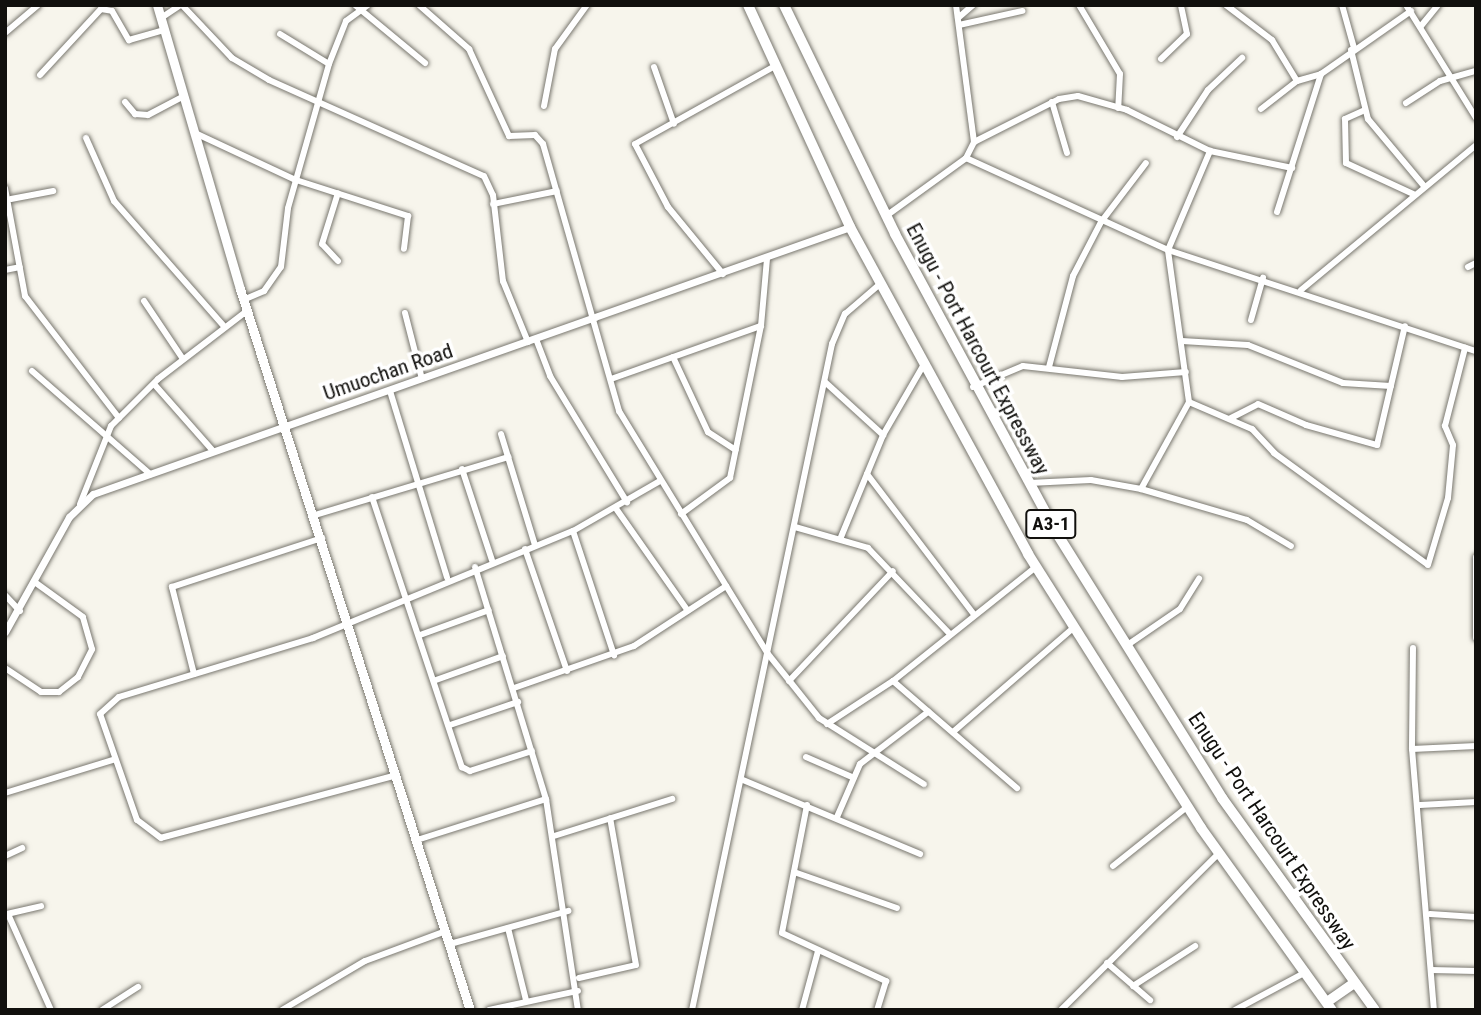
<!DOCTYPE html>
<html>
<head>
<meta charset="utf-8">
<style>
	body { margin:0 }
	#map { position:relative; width:1481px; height:1015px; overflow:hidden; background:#f7f5ec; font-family:"Roboto Condensed",sans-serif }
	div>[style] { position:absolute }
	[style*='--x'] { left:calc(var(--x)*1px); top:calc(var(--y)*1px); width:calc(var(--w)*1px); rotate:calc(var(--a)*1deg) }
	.roads { filter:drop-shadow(0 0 2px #79776f) drop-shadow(0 0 2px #79776f) }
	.minor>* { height:6px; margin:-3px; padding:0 3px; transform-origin:3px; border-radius:3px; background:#fff }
	.tertiary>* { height:7px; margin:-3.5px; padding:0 3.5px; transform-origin:3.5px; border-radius:3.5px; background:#fff }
	.secondary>* { height:9px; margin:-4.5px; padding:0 4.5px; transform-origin:4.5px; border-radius:4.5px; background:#fff }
	.trunk>* { height:10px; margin:-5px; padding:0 5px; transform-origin:5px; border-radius:5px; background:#fff }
	span { translate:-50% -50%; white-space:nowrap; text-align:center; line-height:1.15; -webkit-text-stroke:7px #fff; paint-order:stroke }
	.shield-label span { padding:2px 5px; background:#fff; border:2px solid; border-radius:5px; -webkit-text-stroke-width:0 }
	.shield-label { font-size:19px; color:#11100d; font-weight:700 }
	.street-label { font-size:21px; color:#11100d }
	.frame { position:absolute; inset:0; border:7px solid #11100d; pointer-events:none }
</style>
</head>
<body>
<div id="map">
	<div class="roads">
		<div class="minor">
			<div style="--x:182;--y:5;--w:73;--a:46.7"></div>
			<div style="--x:232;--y:58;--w:43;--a:30.7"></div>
			<div style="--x:269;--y:80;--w:235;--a:24.1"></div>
			<div style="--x:484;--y:176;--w:21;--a:65"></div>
			<div style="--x:493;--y:195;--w:87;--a:83.4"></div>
			<div style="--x:503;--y:281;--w:66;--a:67.7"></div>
			<div style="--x:355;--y:5;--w:91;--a:39.6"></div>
			<div style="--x:419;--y:5;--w:67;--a:41.3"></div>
			<div style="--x:469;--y:49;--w:96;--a:65.3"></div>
			<div style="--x:509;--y:136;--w:26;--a:-2"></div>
			<div style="--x:535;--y:135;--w:12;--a:48"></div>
			<div style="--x:543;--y:144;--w:278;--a:74.1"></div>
			<div style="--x:619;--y:411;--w:285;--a:58.5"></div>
			<div style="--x:768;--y:654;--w:82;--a:51.4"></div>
			<div style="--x:819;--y:718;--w:124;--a:32.2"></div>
			<div style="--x:1079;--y:5;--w:80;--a:59.3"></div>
			<div style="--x:1120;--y:74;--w:34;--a:93"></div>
			<div style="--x:1226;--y:5;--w:58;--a:37.3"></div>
			<div style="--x:1272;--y:40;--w:48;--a:58.6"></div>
			<div style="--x:1342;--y:5;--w:45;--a:74.4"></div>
			<div style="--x:1406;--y:5;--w:133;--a:58.2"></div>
			<div style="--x:161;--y:18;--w:23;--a:-34"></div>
			<div style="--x:958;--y:18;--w:20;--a:-41"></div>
			<div style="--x:959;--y:25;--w:65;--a:-12.5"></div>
			<div style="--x:1421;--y:26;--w:27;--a:-51"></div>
			<div style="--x:5;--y:33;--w:43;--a:-40.3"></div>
			<div style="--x:280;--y:34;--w:57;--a:31.5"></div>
			<div style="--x:1351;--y:50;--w:71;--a:76.2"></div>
			<div style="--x:1368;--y:119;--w:87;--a:50.1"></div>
			<div style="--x:1161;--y:59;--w:36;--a:-44"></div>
			<div style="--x:1187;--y:34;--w:30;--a:-102"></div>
			<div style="--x:654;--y:67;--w:60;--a:70.7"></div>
			<div style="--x:40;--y:75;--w:90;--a:-47.3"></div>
			<div style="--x:101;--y:9;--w:11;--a:10"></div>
			<div style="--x:112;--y:11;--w:34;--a:60"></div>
			<div style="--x:129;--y:40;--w:36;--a:-16"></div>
			<div style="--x:125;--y:102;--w:16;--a:50"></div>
			<div style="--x:135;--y:114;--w:13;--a:4"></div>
			<div style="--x:148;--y:115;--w:41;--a:-27.8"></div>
			<div style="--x:1052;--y:102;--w:53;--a:73.6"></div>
			<div style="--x:1406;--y:103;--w:40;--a:-32.9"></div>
			<div style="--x:1440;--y:81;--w:37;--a:-16"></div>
			<div style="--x:544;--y:106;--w:58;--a:-79.1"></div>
			<div style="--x:555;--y:49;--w:54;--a:-54"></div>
			<div style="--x:1261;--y:109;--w:46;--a:-37.9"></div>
			<div style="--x:1297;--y:81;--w:25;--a:-16"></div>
			<div style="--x:1365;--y:110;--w:22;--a:156"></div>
			<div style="--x:1345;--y:119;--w:44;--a:88.7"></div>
			<div style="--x:1346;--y:163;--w:74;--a:24.8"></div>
			<div style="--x:195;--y:133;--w:111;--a:25"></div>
			<div style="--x:296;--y:180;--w:118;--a:17.8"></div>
			<div style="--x:408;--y:216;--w:33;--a:97"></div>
			<div style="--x:1177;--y:137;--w:56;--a:-56.6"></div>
			<div style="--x:1208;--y:90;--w:47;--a:-43.3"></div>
			<div style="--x:86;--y:138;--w:69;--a:66"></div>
			<div style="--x:114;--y:201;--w:165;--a:48.7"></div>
			<div style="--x:974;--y:142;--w:95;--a:-26.8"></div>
			<div style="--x:1059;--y:99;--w:19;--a:-9"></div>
			<div style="--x:1078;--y:96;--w:51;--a:15.9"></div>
			<div style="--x:1127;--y:110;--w:93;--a:26.3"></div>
			<div style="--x:1210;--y:151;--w:84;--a:11.7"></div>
			<div style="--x:966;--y:158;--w:222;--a:24.5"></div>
			<div style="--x:1168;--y:250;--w:324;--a:18.2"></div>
			<div style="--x:5;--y:188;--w:110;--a:79.5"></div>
			<div style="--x:25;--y:296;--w:154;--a:52.4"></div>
			<div style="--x:11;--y:199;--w:43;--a:-10.8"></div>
			<div style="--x:493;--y:204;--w:65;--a:-11.5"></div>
			<div style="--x:1277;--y:212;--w:145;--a:-72.3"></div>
			<div style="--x:1321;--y:74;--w:110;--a:-35"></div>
			<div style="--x:886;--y:216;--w:99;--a:-35.9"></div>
			<div style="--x:966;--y:158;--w:18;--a:-63"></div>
			<div style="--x:974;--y:142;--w:138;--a:-97.5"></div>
			<div style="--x:338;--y:261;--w:23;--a:-133"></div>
			<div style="--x:322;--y:244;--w:53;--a:-72.6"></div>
			<div style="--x:1468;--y:267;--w:9;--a:-27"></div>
			<div style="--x:5;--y:270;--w:15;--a:-11"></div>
			<div style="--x:723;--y:274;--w:87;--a:-129.4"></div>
			<div style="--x:668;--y:207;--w:71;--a:-117.6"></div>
			<div style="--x:635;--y:144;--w:160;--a:-29.1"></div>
			<div style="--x:1301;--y:290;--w:227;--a:-39.6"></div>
			<div style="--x:243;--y:300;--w:23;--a:-23"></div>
			<div style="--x:264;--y:291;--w:29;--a:-55"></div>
			<div style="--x:281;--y:267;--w:59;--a:-83.2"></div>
			<div style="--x:288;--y:208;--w:150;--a:-74.1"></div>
			<div style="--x:329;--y:64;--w:46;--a:-68.4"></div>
			<div style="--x:346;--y:21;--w:27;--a:-36"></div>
			<div style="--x:144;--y:301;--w:70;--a:56.1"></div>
			<div style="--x:405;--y:313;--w:68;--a:75.6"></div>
			<div style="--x:1251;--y:320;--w:44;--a:-74.1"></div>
			<div style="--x:536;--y:339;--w:40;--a:69"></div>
			<div style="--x:550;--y:376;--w:148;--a:58.6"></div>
			<div style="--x:1182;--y:341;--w:66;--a:3.5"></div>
			<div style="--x:1248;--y:345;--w:102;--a:21.8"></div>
			<div style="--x:1343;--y:383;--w:48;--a:3.6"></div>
			<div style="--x:673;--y:357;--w:83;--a:65"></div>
			<div style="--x:708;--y:432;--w:33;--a:33"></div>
			<div style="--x:1049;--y:367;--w:94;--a:-75.2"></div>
			<div style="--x:1073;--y:276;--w:61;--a:-62.6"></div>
			<div style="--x:1101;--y:222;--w:74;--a:-52.7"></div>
			<div style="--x:32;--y:371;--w:157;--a:41.1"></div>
			<div style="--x:611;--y:379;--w:159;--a:-19.5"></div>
			<div style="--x:825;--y:382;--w:79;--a:42.4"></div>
			<div style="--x:154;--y:384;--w:89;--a:48.6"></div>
			<div style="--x:973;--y:387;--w:54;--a:-22.8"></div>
			<div style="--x:1023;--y:366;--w:100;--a:6.3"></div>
			<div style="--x:1122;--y:377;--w:64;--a:-4.5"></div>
			<div style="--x:390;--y:391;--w:195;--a:73"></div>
			<div style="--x:1189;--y:402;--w:69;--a:23.2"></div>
			<div style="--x:1252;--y:429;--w:33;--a:47"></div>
			<div style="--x:1274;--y:453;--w:190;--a:36"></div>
			<div style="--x:1428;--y:565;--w:70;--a:-73.4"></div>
			<div style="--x:1448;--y:498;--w:53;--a:-84.6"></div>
			<div style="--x:1453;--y:445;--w:21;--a:-113"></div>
			<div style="--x:1445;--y:426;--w:81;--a:-75.6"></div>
			<div style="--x:1231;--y:418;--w:30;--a:-27"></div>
			<div style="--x:1258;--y:404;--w:52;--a:23.6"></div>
			<div style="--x:1306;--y:425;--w:74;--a:15.7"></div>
			<div style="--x:1377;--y:445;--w:122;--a:-76.8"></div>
			<div style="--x:501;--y:434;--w:116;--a:73"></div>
			<div style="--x:462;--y:469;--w:96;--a:71.8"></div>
			<div style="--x:867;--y:474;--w:175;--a:52.7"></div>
			<div style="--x:1029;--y:483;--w:62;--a:-2.8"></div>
			<div style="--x:1091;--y:480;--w:51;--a:10.2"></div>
			<div style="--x:1141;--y:489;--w:110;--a:16.3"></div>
			<div style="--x:1247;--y:520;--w:51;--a:30.6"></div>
			<div style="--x:1141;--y:489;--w:99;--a:-61.1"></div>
			<div style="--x:1189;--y:402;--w:153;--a:-97.9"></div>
			<div style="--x:1168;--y:250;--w:108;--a:-67"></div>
			<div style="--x:372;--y:497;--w:285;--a:71.6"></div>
			<div style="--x:462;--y:767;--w:9;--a:27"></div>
			<div style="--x:470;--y:771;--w:65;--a:-17.9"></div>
			<div style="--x:80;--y:504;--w:84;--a:-68.3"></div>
			<div style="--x:111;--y:426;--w:66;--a:-45"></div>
			<div style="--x:158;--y:379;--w:112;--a:-37.4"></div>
			<div style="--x:617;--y:510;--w:123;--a:54.9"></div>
			<div style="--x:681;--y:514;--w:61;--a:-36.3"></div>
			<div style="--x:730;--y:478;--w:155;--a:-78.5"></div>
			<div style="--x:761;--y:326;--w:67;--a:-84.9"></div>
			<div style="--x:315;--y:515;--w:202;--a:-16.7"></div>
			<div style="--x:795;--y:527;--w:76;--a:16"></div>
			<div style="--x:868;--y:548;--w:117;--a:46.4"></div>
			<div style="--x:573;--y:531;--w:131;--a:71.7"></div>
			<div style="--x:841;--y:537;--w:110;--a:-67.6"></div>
			<div style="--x:883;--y:435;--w:80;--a:-59.9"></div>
			<div style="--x:525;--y:549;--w:129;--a:71"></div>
			<div style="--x:1476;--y:557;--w:81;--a:90"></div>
			<div style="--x:475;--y:567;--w:243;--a:73"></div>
			<div style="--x:546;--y:799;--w:213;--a:81.4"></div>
			<div style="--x:5;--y:595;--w:22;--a:47"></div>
			<div style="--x:420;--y:635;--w:73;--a:-19.9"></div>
			<div style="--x:1126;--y:646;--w:65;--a:-34.4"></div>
			<div style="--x:1180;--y:609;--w:36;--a:-58"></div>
			<div style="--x:1413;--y:648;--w:101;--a:90.6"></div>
			<div style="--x:1412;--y:749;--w:262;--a:85.2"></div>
			<div style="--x:5;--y:668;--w:43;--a:33.7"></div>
			<div style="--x:41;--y:692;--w:18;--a:0"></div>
			<div style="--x:59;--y:692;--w:24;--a:-38"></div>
			<div style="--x:78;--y:677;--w:31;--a:-63"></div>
			<div style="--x:92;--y:649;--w:33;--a:-106"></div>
			<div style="--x:83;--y:617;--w:58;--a:-144.1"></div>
			<div style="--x:194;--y:674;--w:90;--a:-104.2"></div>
			<div style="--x:172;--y:587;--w:158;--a:-18.1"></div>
			<div style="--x:436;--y:680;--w:71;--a:-19.7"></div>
			<div style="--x:789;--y:681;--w:151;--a:-46.6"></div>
			<div style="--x:893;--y:681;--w:164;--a:40.8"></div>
			<div style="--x:514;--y:688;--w:127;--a:-19.3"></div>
			<div style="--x:634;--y:646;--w:110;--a:-33.1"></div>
			<div style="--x:827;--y:724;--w:79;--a:-33.1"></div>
			<div style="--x:893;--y:681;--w:183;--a:-38.6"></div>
			<div style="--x:450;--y:725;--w:72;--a:-18.7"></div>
			<div style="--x:953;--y:732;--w:159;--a:-40.9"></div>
			<div style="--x:1412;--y:749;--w:64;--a:-2.7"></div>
			<div style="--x:806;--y:757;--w:52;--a:23.6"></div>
			<div style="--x:397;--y:775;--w:244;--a:165.1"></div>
			<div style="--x:161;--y:838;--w:30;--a:-143"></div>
			<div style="--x:137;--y:820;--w:112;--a:-109.2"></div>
			<div style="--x:100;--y:714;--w:25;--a:-42"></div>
			<div style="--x:119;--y:697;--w:203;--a:-16.9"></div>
			<div style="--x:313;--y:638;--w:281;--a:-22.4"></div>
			<div style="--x:573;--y:531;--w:100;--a:-29.9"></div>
			<div style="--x:743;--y:780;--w:192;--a:22.7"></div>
			<div style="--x:5;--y:793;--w:113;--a:-17"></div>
			<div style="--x:807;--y:805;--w:130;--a:101.1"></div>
			<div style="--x:782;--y:933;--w:115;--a:24.8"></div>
			<div style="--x:886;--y:981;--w:30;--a:107"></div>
			<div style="--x:1420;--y:805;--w:56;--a:-3.1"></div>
			<div style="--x:837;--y:817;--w:58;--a:-66.5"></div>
			<div style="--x:860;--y:764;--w:86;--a:-37.4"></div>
			<div style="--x:554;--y:836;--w:124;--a:-17.4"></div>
			<div style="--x:417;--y:840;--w:135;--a:-17.6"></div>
			<div style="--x:5;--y:856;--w:19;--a:-25"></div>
			<div style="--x:1113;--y:866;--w:95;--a:-38.6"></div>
			<div style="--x:794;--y:872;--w:109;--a:19.3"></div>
			<div style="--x:7;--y:914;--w:35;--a:-13"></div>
			<div style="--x:8;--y:914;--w:105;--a:65.9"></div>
			<div style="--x:1430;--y:914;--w:46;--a:3.7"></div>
			<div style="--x:508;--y:928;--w:74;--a:76"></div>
			<div style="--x:450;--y:944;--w:123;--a:-15.6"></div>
			<div style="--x:1107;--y:963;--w:57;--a:40.7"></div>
			<div style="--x:1431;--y:970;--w:45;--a:1.3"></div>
			<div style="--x:579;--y:978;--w:58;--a:-12.8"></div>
			<div style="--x:636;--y:965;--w:149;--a:-100"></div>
			<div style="--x:1133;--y:986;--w:74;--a:-32.8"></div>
			<div style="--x:102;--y:1010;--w:43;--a:-32.6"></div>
			<div style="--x:282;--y:1010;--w:96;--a:-30.6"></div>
			<div style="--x:365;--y:961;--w:86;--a:-20.3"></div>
			<div style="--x:489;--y:1010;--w:91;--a:-12.1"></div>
			<div style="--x:692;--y:1010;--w:681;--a:-78.13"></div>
			<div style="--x:832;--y:344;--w:33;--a:-67"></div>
			<div style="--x:845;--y:314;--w:46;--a:-40.6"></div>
			<div style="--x:802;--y:1010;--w:61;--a:-74.8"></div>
			<div style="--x:1061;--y:1010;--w:223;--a:-44.8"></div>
			<div style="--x:1235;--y:1010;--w:81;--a:-28.2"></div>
		</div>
		<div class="tertiary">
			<div style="--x:5;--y:632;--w:132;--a:-60.9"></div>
			<div style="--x:69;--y:517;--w:33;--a:-44"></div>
			<div style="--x:93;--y:494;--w:803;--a:-19.43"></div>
		</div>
		<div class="secondary">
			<div style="--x:157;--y:5;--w:296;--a:73.7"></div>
			<div style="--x:240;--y:289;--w:757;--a:72.31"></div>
		</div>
		<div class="trunk">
			<div style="--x:748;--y:5;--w:244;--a:65.3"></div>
			<div style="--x:850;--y:227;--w:372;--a:61.4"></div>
			<div style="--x:1028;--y:554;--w:324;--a:57.7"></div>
			<div style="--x:1201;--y:828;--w:224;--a:54.3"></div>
			<div style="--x:784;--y:5;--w:254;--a:64.1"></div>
			<div style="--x:895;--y:234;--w:339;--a:61.6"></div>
			<div style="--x:1056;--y:532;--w:314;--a:58"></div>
			<div style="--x:1222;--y:798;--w:261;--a:54.2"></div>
			<div style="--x:1327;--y:1002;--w:33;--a:-35"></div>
		</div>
	</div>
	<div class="shield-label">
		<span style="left:1051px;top:524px">A3-1</span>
	</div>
	<div class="street-label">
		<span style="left:978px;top:349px;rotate:62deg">Enugu - Port Harcourt Expressway</span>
		<span style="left:388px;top:372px;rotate:-19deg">Umuochan Road</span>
		<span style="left:1272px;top:831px;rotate:56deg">Enugu - Port Harcourt Expressway</span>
	</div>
	<div class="frame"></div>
</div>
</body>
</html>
